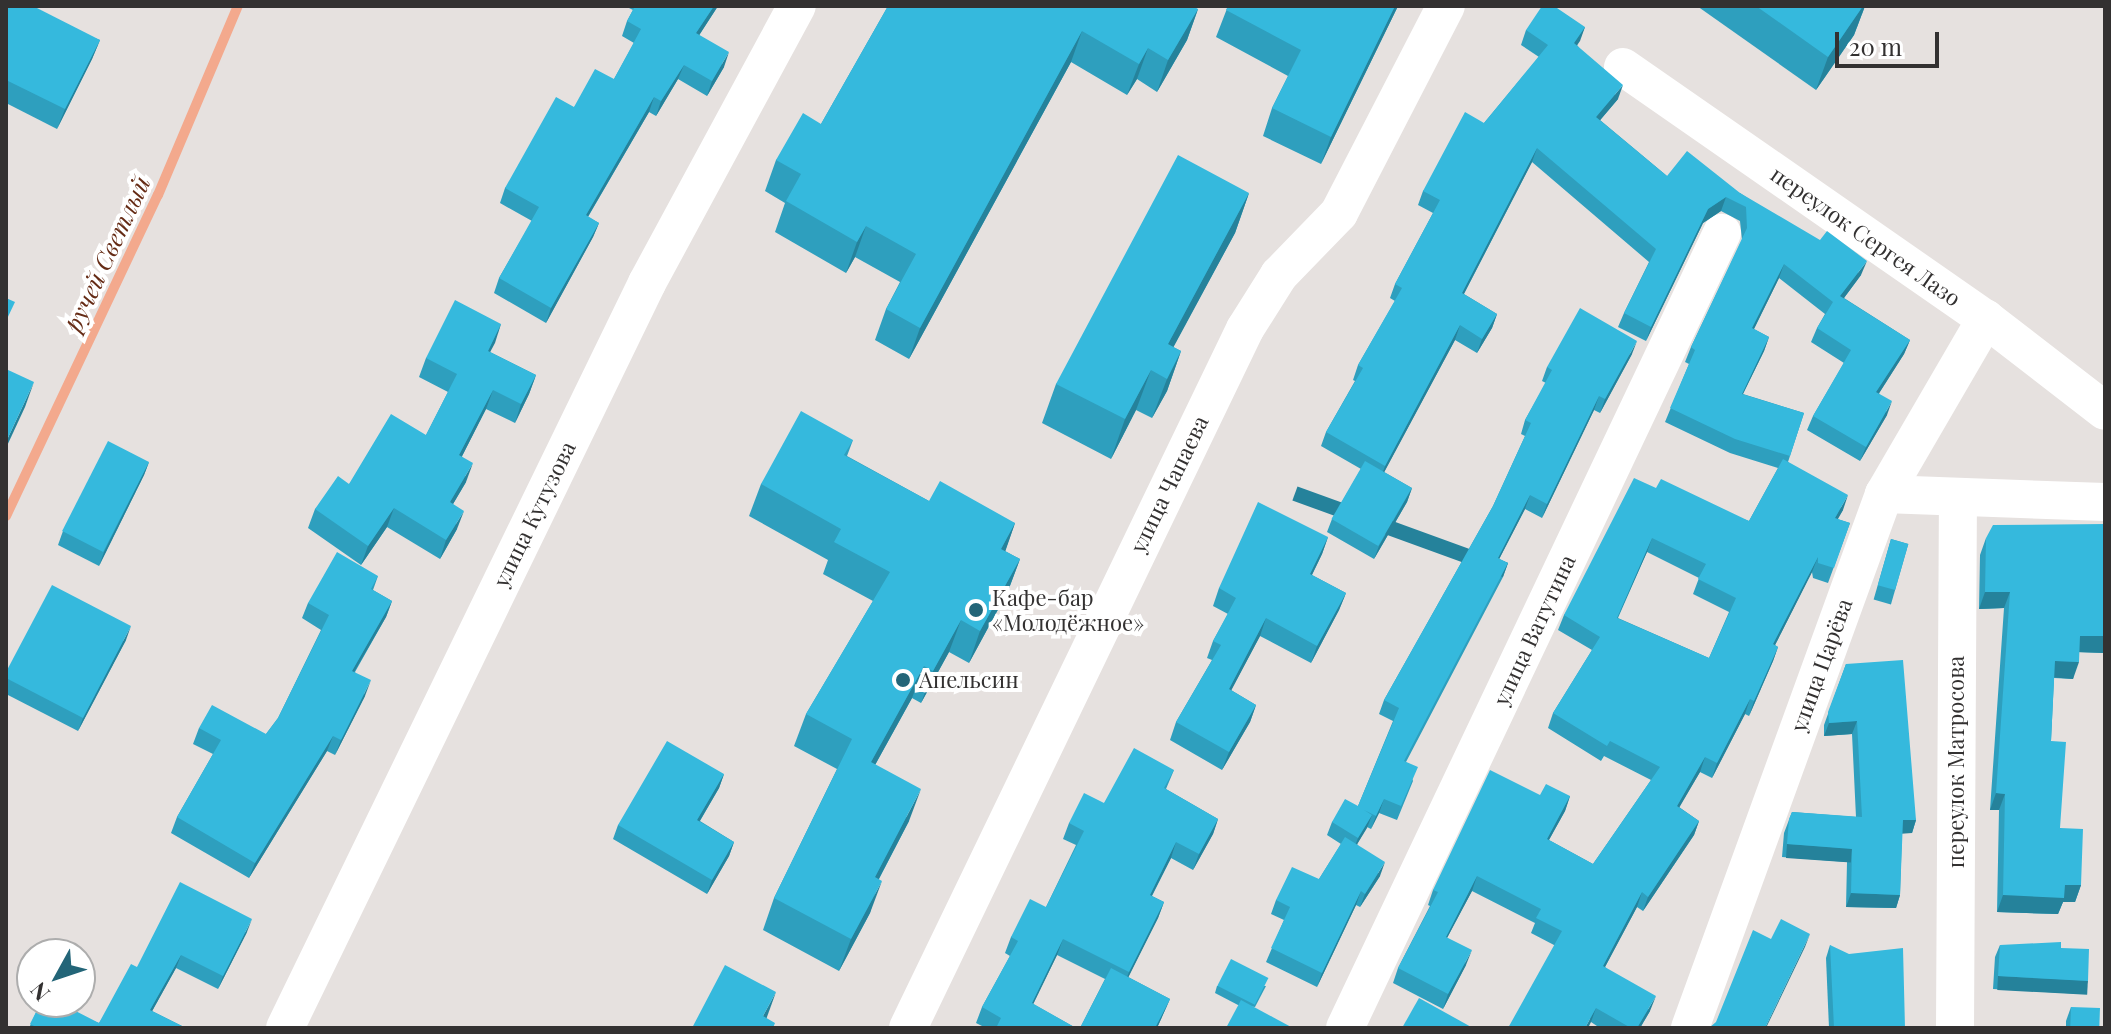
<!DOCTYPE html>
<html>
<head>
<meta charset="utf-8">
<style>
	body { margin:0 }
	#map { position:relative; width:2111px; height:1034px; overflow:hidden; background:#e6e1df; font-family:"Playfair Display",serif }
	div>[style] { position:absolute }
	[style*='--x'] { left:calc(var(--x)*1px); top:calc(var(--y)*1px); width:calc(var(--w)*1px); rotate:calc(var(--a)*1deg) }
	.stream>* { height:10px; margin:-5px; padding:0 5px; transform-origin:5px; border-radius:5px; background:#f3a98d }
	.minor>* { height:38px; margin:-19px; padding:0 19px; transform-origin:19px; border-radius:19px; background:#fff }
	.wall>* { inset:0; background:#2e9fbe; transform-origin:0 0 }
	.shaded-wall>* { inset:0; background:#25829b; transform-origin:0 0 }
	.building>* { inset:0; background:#35b9dd; transform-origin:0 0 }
	.dots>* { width:22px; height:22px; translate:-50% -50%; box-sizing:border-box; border:4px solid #fff; border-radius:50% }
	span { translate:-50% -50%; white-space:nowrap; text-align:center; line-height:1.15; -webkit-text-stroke:8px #fff; paint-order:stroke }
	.street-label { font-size:22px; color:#333131 }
	.poi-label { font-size:22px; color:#333131 }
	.left { translate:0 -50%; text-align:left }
	.water-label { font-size:24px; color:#652b15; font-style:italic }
	.frame { position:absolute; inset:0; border:8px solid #333131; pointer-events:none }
	.north { position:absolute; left:16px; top:938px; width:80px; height:80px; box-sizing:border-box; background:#fff; border:2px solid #adadad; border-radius:50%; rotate:230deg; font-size:22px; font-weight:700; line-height:32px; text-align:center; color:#333131 }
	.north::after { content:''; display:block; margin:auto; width:28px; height:36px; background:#236578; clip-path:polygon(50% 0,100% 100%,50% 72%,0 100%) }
	.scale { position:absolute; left:1835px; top:32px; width:104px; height:36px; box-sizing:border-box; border:4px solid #333131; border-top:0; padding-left:10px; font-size:24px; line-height:28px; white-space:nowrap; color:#333131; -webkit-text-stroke:6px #fff; paint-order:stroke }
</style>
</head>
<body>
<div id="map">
	<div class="stream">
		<div style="--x:6;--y:516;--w:355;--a:-64.7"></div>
		<div style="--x:158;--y:195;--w:205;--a:-67.1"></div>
	</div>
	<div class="minor">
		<div style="--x:1623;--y:67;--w:442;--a:34.8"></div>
		<div style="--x:1986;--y:319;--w:150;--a:37.7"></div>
		<div style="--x:1884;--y:494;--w:221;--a:2.1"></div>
		<div style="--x:285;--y:1028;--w:828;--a:-64.08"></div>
		<div style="--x:647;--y:283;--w:315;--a:-61.6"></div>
		<div style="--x:908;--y:1028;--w:776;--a:-64.26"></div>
		<div style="--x:1245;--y:329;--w:64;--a:-57.8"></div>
		<div style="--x:1279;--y:275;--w:86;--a:-45.9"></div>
		<div style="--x:1339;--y:213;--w:233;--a:-62.7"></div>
		<div style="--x:1345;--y:1028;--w:880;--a:-64.63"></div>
		<div style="--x:1690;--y:1028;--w:568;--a:-70.03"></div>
		<div style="--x:1884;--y:494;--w:203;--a:-59.8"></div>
		<div style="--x:1955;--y:1028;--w:531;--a:-89.68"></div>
	</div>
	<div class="wall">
		<div style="clip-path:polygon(6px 6px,100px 40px,92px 59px,57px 129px,6px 103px)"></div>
		<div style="clip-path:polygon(625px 6px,718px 6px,699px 35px,724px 67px,707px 96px,678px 79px,656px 116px,649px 112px,588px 217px,599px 223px,593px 237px,546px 323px,494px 293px,499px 278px,532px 221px,500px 203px,505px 188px,574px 107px,614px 79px,634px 43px,622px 36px,627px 21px,633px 10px)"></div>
		<div style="clip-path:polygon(888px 6px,1198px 9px,1187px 40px,1157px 92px,1137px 79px,1127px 95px,1071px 62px,909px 359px,875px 340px,886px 309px,900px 282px,855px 257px,846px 273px,775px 232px,785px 203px,765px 191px,776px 160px,821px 124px)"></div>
		<div style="clip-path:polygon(1228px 6px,1398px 6px,1321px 164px,1263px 136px,1272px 108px,1288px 76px,1216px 37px)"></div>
		<div style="clip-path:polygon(1697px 6px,1865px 6px,1854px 35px,1816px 90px)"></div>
		<div style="clip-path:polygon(evenodd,1585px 27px,1577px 45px,1618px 99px,1600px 120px,1667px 176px,1740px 193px,1861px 275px,1844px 298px,1910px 340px,1904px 354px,1879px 393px,1887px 415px,1860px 461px,1807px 430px,1813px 416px,1844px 363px,1811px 342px,1817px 328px,1825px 314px,1779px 278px,1754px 329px,1769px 337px,1764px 351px,1743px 394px,1804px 413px,1788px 462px,1843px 510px,1837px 519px,1850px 523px,1828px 583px,1813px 578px,1812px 572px,1775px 645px,1778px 647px,1773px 661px,1749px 716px,1745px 714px,1712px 778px,1700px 772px,1679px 807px,1699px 821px,1694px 835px,1643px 911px,1637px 907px,1605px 967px,1650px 1011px,1640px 1028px,1600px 1028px,1591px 1022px,1554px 945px,1531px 933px,1535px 923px,1472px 891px,1447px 938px,1466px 965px,1443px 1009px,1393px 983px,1398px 968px,1430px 906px,1428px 905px,1433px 890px,1540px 795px,1570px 796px,1565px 811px,1549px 840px,1593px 864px,1651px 780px,1604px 756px,1601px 761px,1548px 728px,1553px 713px,1592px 650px,1558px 630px,1564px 615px,1656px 488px,1749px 521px,1778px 468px,1730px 453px,1665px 422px,1689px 364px,1685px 362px,1691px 347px,1742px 240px,1740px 221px,1721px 211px,1703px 223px,1646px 341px,1618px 327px,1624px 313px,1649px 262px,1532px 162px,1464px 294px,1497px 314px,1492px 328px,1477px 353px,1455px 340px,1384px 472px,1412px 488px,1407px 502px,1374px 559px,1327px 532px,1332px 519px,1361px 469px,1321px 446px,1326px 432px,1355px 381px,1353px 380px,1358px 365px,1395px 301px,1390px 298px,1395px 284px,1433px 213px,1418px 205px,1423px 191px,1484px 123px,1539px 57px,1521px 45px,1526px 30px,1585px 27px,1647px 552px,1699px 578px,1693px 594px,1729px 612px,1709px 658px,1618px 618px,1647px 552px)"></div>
		<div style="clip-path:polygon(1249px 193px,1235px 233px,1173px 347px,1181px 351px,1167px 391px,1152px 418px,1136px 410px,1111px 459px,1042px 423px,1056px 384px)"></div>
		<div style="clip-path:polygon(501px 324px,490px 352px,536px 375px,529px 394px,515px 423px,486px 409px,462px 456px,466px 482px,453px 504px,457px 529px,440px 559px,387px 527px,361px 565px,308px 528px,315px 509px,349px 484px,426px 435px,448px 392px,419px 377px,426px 358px)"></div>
		<div style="clip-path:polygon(1632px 354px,1600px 413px,1594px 410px,1542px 518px,1525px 509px,1499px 559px,1508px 563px,1503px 577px,1406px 762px,1413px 781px,1397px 820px,1379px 813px,1371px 829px,1367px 827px,1357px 844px,1380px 876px,1360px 907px,1356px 905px,1317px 987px,1266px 962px,1284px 920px,1271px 914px,1276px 900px,1319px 879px,1341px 844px,1327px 835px,1332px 822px,1358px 806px,1393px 721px,1379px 714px,1384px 700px,1493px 506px,1525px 436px,1521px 434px,1525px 420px,1546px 383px,1542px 381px,1547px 367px)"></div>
		<div style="clip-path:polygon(853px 440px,847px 456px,929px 501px,1015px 523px,1005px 551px,1020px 559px,1008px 591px,969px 663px,949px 652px,921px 703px,912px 698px,875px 765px,909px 821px,879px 879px,870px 913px,839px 971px,763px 930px,774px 898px,837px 769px,794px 746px,806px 714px,873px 601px,823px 574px,828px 560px,749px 516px,761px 484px)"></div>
		<div style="clip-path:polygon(149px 462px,144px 475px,99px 566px,58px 545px,63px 531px)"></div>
		<div style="clip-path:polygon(1328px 537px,1322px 554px,1312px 575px,1346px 593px,1339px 610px,1311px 663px,1260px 636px,1231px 690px,1256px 705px,1250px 722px,1222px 770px,1170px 740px,1176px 722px,1212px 660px,1207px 658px,1213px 641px,1228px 614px,1213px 606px,1219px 588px)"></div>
		<div style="clip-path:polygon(1986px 538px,2105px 653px,2079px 652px,2073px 679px,2054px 678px,2051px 741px,2060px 828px,2081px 885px,2075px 902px,2063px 902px,2058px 914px,1997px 912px,1999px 810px,1990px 810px,2004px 608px,1979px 609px,1980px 555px)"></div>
		<div style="left:1891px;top:539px;width:18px;height:63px;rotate:16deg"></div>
		<div style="clip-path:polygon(378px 576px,373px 590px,392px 601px,386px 617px,355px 672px,365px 696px,335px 755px,327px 751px,249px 878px,171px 833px,177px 817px,213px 754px,193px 744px,199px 728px,266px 734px,278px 718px,321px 630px,302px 618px,308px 603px)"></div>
		<div style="clip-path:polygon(126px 640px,78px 731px,6px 694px,6px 672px)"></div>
		<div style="clip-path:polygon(1846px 664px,1916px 820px,1912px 833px,1902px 833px,1900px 895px,1896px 908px,1846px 907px,1847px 862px,1782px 857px,1784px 833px,1792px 812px,1856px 817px,1852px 734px,1824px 736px,1824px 725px)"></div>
		<div style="clip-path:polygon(1174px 770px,1166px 789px,1218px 819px,1213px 834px,1193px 870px,1171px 858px,1152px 896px,1164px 902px,1158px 918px,1128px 977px,1170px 999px,1157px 1028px,1080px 1028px,1105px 979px,1057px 955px,1033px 1004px,1076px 1028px,986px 1028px,976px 1023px,982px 1007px,1010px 956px,1005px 953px,1011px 937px,1046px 907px,1076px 845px,1063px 839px,1069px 823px,1104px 803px)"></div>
		<div style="clip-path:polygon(724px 774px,719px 788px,700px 821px,734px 842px,729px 856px,707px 894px,613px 839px,618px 825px)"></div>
		<div style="clip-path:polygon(247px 932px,218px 989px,176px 968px,152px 1011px,186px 1028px,29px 1028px,41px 1002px,99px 1023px,137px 967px)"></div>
		<div style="clip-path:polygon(1830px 945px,1905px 1028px,1829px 1028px,1826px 958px)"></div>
		<div style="clip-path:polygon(2000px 945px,2061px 948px,2088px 981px,2083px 994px,1993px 989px,1995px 957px)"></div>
		<div style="clip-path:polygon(1217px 986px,1266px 986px,1255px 1007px,1238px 1005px,1215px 993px)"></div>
		<div style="clip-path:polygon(2071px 1007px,2100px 1028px,2066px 1028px,2066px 1021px)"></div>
	</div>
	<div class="shaded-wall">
		<div style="clip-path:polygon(714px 6px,718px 6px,691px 48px,696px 33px)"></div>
		<div style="clip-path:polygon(1395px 6px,1398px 6px,1321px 164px,1331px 137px)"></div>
		<div style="clip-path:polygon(1863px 6px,1865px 6px,1854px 35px,1816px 90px,1828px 57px)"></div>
		<div style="clip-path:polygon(1198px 9px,1187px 40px,1157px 92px,1168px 60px)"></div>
		<div style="clip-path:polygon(1585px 27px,1580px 41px,1569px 57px,1574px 43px)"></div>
		<div style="clip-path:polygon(1082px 31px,1071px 62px,909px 359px,920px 328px)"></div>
		<div style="clip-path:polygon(100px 40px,92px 59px,57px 129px,65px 109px)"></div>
		<div style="clip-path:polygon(1148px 48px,1137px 79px,1127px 95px,1139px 64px)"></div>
		<div style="clip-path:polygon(729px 52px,724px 67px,707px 96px,712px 81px)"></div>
		<div style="clip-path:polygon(684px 65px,678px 79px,656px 116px,661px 101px)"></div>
		<div style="clip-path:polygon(1623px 85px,1618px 99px,1591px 131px,1596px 117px)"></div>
		<div style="clip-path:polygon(654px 97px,649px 112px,580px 230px,586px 215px)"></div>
		<div style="clip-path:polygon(1537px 148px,1532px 162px,1457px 307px,1462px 293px)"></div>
		<div style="clip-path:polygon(1249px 193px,1235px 233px,1159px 374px,1168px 344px)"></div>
		<div style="clip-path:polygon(1726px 197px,1721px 211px,1703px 223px,1646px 341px,1651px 327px,1708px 209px)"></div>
		<div style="clip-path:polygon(599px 223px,593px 237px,546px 323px,551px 308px)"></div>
		<div style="clip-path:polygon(866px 226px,855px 257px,846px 273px,857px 242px)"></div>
		<div style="clip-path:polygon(1867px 261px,1861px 275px,1835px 310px,1840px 296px)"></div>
		<div style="clip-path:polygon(1784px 264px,1779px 278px,1747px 343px,1752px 328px)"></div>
		<div style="clip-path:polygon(1497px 314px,1492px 328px,1477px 353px,1482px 339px)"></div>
		<div style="clip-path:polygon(501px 324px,495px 343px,481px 369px,488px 351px)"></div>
		<div style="clip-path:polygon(1460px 325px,1455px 340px,1380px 480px,1385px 466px)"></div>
		<div style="clip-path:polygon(1769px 337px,1764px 351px,1736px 408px,1742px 394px)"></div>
		<div style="clip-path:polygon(1910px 340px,1904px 354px,1871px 406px,1876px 392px)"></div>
		<div style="clip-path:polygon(1637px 341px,1632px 354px,1600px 413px,1605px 399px)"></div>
		<div style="clip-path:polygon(1181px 351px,1167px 391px,1152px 418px,1167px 379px)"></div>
		<div style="clip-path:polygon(1151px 370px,1136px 410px,1111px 459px,1125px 419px)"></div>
		<div style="clip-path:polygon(536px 375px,529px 394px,515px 423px,521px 404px)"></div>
		<div style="clip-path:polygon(34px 382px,25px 407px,6px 448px,6px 442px)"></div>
		<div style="clip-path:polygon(493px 390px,486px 409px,453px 474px,459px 455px)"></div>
		<div style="clip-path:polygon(1599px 396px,1594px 410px,1542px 518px,1547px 504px)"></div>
		<div style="clip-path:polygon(1892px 401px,1887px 415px,1860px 461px,1866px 447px)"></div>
		<div style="clip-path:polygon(149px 462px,144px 475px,99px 566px,104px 552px)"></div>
		<div style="clip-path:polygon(473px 463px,466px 482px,443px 521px,450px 502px)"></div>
		<div style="clip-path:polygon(1412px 488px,1407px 502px,1374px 559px,1379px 546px)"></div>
		<div style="clip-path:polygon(1530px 495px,1525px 509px,1493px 571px,1498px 558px)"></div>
		<div style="clip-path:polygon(1848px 495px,1843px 510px,1830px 533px,1835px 518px)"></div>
		<div style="clip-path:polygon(394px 508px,387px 527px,361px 565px,368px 546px)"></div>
		<div style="clip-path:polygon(464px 511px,457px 529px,440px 559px,446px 540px)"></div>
		<div style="clip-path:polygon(1015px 523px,1004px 555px,1001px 549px)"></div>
		<div style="clip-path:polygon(1328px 537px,1322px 554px,1304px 591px,1310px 574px)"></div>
		<div style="clip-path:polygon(1652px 538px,1647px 552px,1611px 632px,1617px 618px)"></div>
		<div style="clip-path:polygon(1818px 557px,1812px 572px,1768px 659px,1773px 644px)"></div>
		<div style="clip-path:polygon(1020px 559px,1008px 591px,969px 663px,980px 631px)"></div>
		<div style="left:1508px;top:563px;width:15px;height:224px;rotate:110deg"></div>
		<div style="clip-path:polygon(1985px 592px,2010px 592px,2004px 608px,1979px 609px)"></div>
		<div style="clip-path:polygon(1346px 593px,1339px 610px,1311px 663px,1317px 646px)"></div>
		<div style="clip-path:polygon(392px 601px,386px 617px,346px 686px,352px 671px)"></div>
		<div style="clip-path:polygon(1266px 618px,1260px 636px,1223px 706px,1229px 689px)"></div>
		<div style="clip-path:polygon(961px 620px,949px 652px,921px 703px,933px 671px)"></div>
		<div style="clip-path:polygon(131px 626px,126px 640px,78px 731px,83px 718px)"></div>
		<div style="clip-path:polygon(2080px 636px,2105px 636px,2105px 653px,2074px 652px)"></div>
		<div style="clip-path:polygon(1778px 647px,1773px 661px,1749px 716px,1754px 701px)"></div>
		<div style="clip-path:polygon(2055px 661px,2079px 662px,2073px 679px,2049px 677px)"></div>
		<div style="clip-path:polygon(924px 666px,912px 698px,859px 794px,871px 762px)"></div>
		<div style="clip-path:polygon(371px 680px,365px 696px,335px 755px,341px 740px)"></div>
		<div style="clip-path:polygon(1750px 699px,1745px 714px,1712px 778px,1717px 763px)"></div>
		<div style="clip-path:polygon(1256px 705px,1250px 722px,1222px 770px,1229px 752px)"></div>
		<div style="clip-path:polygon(1857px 721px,1852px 734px,1824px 736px,1829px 723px)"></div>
		<div style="clip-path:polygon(333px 736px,327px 751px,249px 878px,255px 863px)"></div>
		<div style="clip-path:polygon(1705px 757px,1700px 772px,1672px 820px,1677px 806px)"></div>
		<div style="clip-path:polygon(724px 774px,719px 788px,692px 834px,697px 820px)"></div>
		<div style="clip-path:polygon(921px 789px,909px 821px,863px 909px,875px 877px)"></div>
		<div style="clip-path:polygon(1996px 793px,2005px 794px,1999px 810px,1990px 810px)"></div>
		<div style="clip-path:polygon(1570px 796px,1565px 811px,1541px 854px,1547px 839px)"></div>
		<div style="clip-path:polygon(1384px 799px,1379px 813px,1371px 829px,1376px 816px)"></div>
		<div style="clip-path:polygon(1372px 815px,1367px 828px,1353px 851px,1358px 838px)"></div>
		<div style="clip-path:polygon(1218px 819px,1213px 834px,1193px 870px,1199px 854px)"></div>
		<div style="clip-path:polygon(1903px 820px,1916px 820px,1912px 833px,1898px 834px)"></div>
		<div style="clip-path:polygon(1699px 821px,1694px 835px,1643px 911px,1648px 897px)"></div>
		<div style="clip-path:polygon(734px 842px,729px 856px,707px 894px,712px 880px)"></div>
		<div style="clip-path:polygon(1176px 842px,1171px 858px,1144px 911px,1150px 895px)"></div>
		<div style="left:1787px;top:844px;width:65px;height:14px;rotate:4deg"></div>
		<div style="clip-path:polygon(1385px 862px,1380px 876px,1360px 907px,1365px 894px)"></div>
		<div style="clip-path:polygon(1477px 876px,1472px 891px,1440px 951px,1446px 937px)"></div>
		<div style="clip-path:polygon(882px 881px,870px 913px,839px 971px,851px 939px)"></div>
		<div style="clip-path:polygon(2065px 885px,2081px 885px,2075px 902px,2063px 902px,2058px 914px,1997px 912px,2003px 895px)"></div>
		<div style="clip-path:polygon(1361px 891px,1356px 905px,1317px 987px,1322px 973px)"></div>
		<div style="clip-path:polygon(1642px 892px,1637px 907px,1598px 980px,1603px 966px)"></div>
		<div style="clip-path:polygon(1851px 893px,1900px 895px,1896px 908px,1846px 907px)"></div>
		<div style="clip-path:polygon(1164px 902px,1158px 918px,1123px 988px,1129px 972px)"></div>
		<div style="clip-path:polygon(252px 919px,247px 932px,218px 989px,223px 976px)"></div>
		<div style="clip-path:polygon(1810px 934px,1805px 947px,1766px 1028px,1765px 1028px)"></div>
		<div style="clip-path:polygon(1063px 939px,1057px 955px,1026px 1019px,1032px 1003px)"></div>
		<div style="clip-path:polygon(1472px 950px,1466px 965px,1443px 1009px,1448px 994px)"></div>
		<div style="clip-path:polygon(181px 955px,176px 968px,145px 1024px,150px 1010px)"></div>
		<div style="left:1998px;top:976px;width:90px;height:14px;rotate:3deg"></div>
		<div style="clip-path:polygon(776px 992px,763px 1028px,763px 1016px)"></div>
		<div style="clip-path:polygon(1656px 996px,1650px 1011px,1640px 1028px,1637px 1028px)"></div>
		<div style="clip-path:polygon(1170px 999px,1157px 1028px,1155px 1028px)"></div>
		<div style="clip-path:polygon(1596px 1008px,1591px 1022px,1588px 1028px,1585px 1028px)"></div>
	</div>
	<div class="building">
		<div style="clip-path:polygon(6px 6px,33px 6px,100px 40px,65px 109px,6px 80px)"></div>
		<div style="clip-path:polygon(635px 6px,714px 6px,696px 33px,729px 52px,712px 81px,684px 65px,661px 101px,654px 97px,586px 215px,599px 223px,551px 308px,499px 278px,539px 207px,505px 188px,556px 97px,574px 107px,595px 69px,614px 79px,641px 29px,627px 21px)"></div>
		<div style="clip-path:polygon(888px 6px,1193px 6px,1198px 9px,1168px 60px,1148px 48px,1139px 64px,1082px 31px,920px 328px,886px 309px,916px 254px,866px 226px,857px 242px,786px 201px,801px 174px,776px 160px,803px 113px,821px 124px)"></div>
		<div style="clip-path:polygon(1228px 6px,1395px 6px,1331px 137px,1272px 108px,1301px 50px,1226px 10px)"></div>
		<div style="clip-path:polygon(1542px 6px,1554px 6px,1585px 27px,1574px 43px,1623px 85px,1596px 117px,1667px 176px,1687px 151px,1740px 193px,1820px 240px,1827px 231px,1867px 261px,1840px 296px,1910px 340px,1876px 392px,1892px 401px,1866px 447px,1813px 416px,1851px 350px,1817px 328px,1833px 302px,1784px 264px,1752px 328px,1769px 337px,1742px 394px,1804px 413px,1790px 456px,1735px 439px,1670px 408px,1695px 350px,1691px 347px,1747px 228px,1746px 207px,1726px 197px,1708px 209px,1651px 327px,1624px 313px,1656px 249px,1537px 148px,1462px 293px,1497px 314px,1482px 339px,1460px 325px,1385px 466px,1326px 432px,1363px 368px,1358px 365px,1402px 288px,1395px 284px,1440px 200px,1423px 191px,1465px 112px,1484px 123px,1548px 45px,1526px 30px)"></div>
		<div style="clip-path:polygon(1756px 6px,1863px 6px,1828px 57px)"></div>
		<div style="clip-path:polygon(1178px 155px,1249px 193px,1168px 344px,1181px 351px,1167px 379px,1151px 370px,1125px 419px,1056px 384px)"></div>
		<div style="clip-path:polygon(6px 298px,15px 302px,6px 321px)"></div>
		<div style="clip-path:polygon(455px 300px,501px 324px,488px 351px,536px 375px,521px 404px,493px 390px,459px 455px,473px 463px,450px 502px,464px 511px,446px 540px,394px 508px,368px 546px,315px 509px,338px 476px,349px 484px,391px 414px,426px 435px,457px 374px,426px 358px)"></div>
		<div style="clip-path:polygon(1580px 308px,1637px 341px,1605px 399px,1599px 396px,1547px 504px,1530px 495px,1498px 558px,1508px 563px,1404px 761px,1418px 767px,1401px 806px,1384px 799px,1376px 816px,1364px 810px,1372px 815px,1358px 838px,1332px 822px,1345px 799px,1358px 806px,1399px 708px,1384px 700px,1493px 506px,1531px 423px,1525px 420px,1552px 370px,1547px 367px)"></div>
		<div style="clip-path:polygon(6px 369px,34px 382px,6px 442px)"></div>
		<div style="clip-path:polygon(801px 411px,853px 440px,844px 455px,929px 501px,940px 481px,1015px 523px,1001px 549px,1020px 559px,980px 631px,961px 620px,933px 671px,924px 666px,871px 762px,921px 789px,875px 877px,882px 881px,851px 939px,774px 898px,852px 739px,806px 714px,890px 572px,834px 542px,841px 529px,761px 484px)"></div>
		<div style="left:108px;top:441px;width:46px;height:101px;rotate:27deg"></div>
		<div style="clip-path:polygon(evenodd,1783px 459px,1848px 495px,1835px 518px,1850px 523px,1834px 568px,1818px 563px,1818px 557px,1773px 644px,1778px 647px,1754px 701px,1750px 699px,1717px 763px,1705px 757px,1677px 806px,1699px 821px,1648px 897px,1642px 892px,1603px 966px,1656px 996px,1637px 1028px,1631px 1028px,1596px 1008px,1585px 1028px,1508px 1028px,1562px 931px,1536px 918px,1541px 909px,1477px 876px,1446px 937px,1472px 950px,1448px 994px,1398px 968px,1438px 892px,1433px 890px,1490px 770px,1540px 795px,1546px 784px,1570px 796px,1547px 839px,1593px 864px,1660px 767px,1610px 741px,1607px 746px,1553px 713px,1600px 637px,1564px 615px,1634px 478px,1656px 488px,1661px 479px,1749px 521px,1783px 459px,1652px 538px,1706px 564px,1698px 579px,1736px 598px,1709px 658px,1617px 618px,1652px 538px)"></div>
		<div style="left:1365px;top:461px;width:54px;height:67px;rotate:30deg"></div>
		<div style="clip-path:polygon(1258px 502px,1328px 537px,1310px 574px,1346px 593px,1317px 646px,1266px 618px,1229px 689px,1256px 705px,1229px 752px,1176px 722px,1221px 645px,1213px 641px,1236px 598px,1219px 588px)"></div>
		<div style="clip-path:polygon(2105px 524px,2105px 636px,2080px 636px,2079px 662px,2055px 661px,2051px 741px,2066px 742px,2060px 828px,2083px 829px,2081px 885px,2065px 885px,2064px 898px,2003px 895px,2005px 794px,1996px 793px,2010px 592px,1985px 592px,1986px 538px,1993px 525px)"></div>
		<div style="left:1891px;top:539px;width:18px;height:48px;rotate:16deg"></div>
		<div style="clip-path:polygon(337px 552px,378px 576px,371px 589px,392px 601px,352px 671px,371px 680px,341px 740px,333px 736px,255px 863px,177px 817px,221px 740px,199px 728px,212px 705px,266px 734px,278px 718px,329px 615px,308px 603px)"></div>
		<div style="clip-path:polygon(52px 585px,131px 626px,83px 718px,6px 678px,6px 672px)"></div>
		<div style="clip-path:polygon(1903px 660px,1916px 820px,1903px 820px,1900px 895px,1851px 893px,1852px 849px,1787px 844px,1789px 819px,1792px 812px,1862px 817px,1857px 721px,1829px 723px,1828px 712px,1846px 664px)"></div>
		<div style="clip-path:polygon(667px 741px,724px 774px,697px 820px,734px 842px,712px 880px,618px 825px)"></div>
		<div style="clip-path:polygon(1134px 748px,1174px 770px,1164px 788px,1218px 819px,1199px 854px,1176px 842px,1150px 895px,1164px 902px,1129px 972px,1063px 939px,1032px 1003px,1076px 1028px,996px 1028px,1001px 1018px,982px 1007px,1018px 941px,1011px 937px,1030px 899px,1046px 907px,1084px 831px,1069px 823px,1084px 793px,1104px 803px)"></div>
		<div style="clip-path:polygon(1345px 837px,1385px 862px,1365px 894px,1361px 891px,1322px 973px,1271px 948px,1290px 907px,1276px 900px,1292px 867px,1319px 879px)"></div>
		<div style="clip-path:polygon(180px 882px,252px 919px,223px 976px,181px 955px,150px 1010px,186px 1028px,38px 1028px,30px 1024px,41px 1002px,58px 1002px,99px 1023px,131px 964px,137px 967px)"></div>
		<div style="clip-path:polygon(1781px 919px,1810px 934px,1765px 1028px,1709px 1028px,1716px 1022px,1753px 930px,1771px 939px)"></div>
		<div style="clip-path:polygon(2061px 942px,2061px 948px,2089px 949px,2088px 981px,1998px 976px,2000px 945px)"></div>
		<div style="clip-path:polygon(1830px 945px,1849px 954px,1903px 948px,1905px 1028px,1834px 1028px)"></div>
		<div style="left:1231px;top:959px;width:42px;height:30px;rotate:27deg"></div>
		<div style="clip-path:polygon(725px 965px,776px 992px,763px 1016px,775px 1023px,773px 1028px,692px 1028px)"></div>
		<div style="clip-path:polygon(1111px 968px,1170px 999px,1155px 1028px,1080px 1028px)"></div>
		<div style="clip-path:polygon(1419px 998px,1473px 1028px,1402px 1028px)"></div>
		<div style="clip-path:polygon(1241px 1000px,1293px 1028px,1226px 1028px)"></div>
		<div style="left:2071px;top:1007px;width:29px;height:21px;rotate:2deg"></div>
	</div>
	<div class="dots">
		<div style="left:976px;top:610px;background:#236578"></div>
		<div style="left:903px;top:680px;background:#236578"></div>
	</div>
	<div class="street-label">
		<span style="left:1866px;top:236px;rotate:35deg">переулок Сергея Лазо</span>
		<span style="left:1169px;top:484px;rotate:-64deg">улица Чапаева</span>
		<span style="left:534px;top:514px;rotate:-64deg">улица Кутузова</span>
		<span style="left:1534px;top:630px;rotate:-65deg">улица Ватутина</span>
		<span style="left:1821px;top:665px;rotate:-70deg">улица Царёва</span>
		<span style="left:1956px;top:762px;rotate:-90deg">переулок Матросова</span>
	</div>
	<div class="poi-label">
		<span class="left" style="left:992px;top:610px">Кафе-бар<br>«Молодёжное»</span>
		<span class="left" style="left:919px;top:680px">Апельсин</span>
	</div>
	<div class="water-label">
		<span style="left:107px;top:254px;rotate:-65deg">ручей Светлый</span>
	</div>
	<div class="frame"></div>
	<div class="north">N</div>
	<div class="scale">20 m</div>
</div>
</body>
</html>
